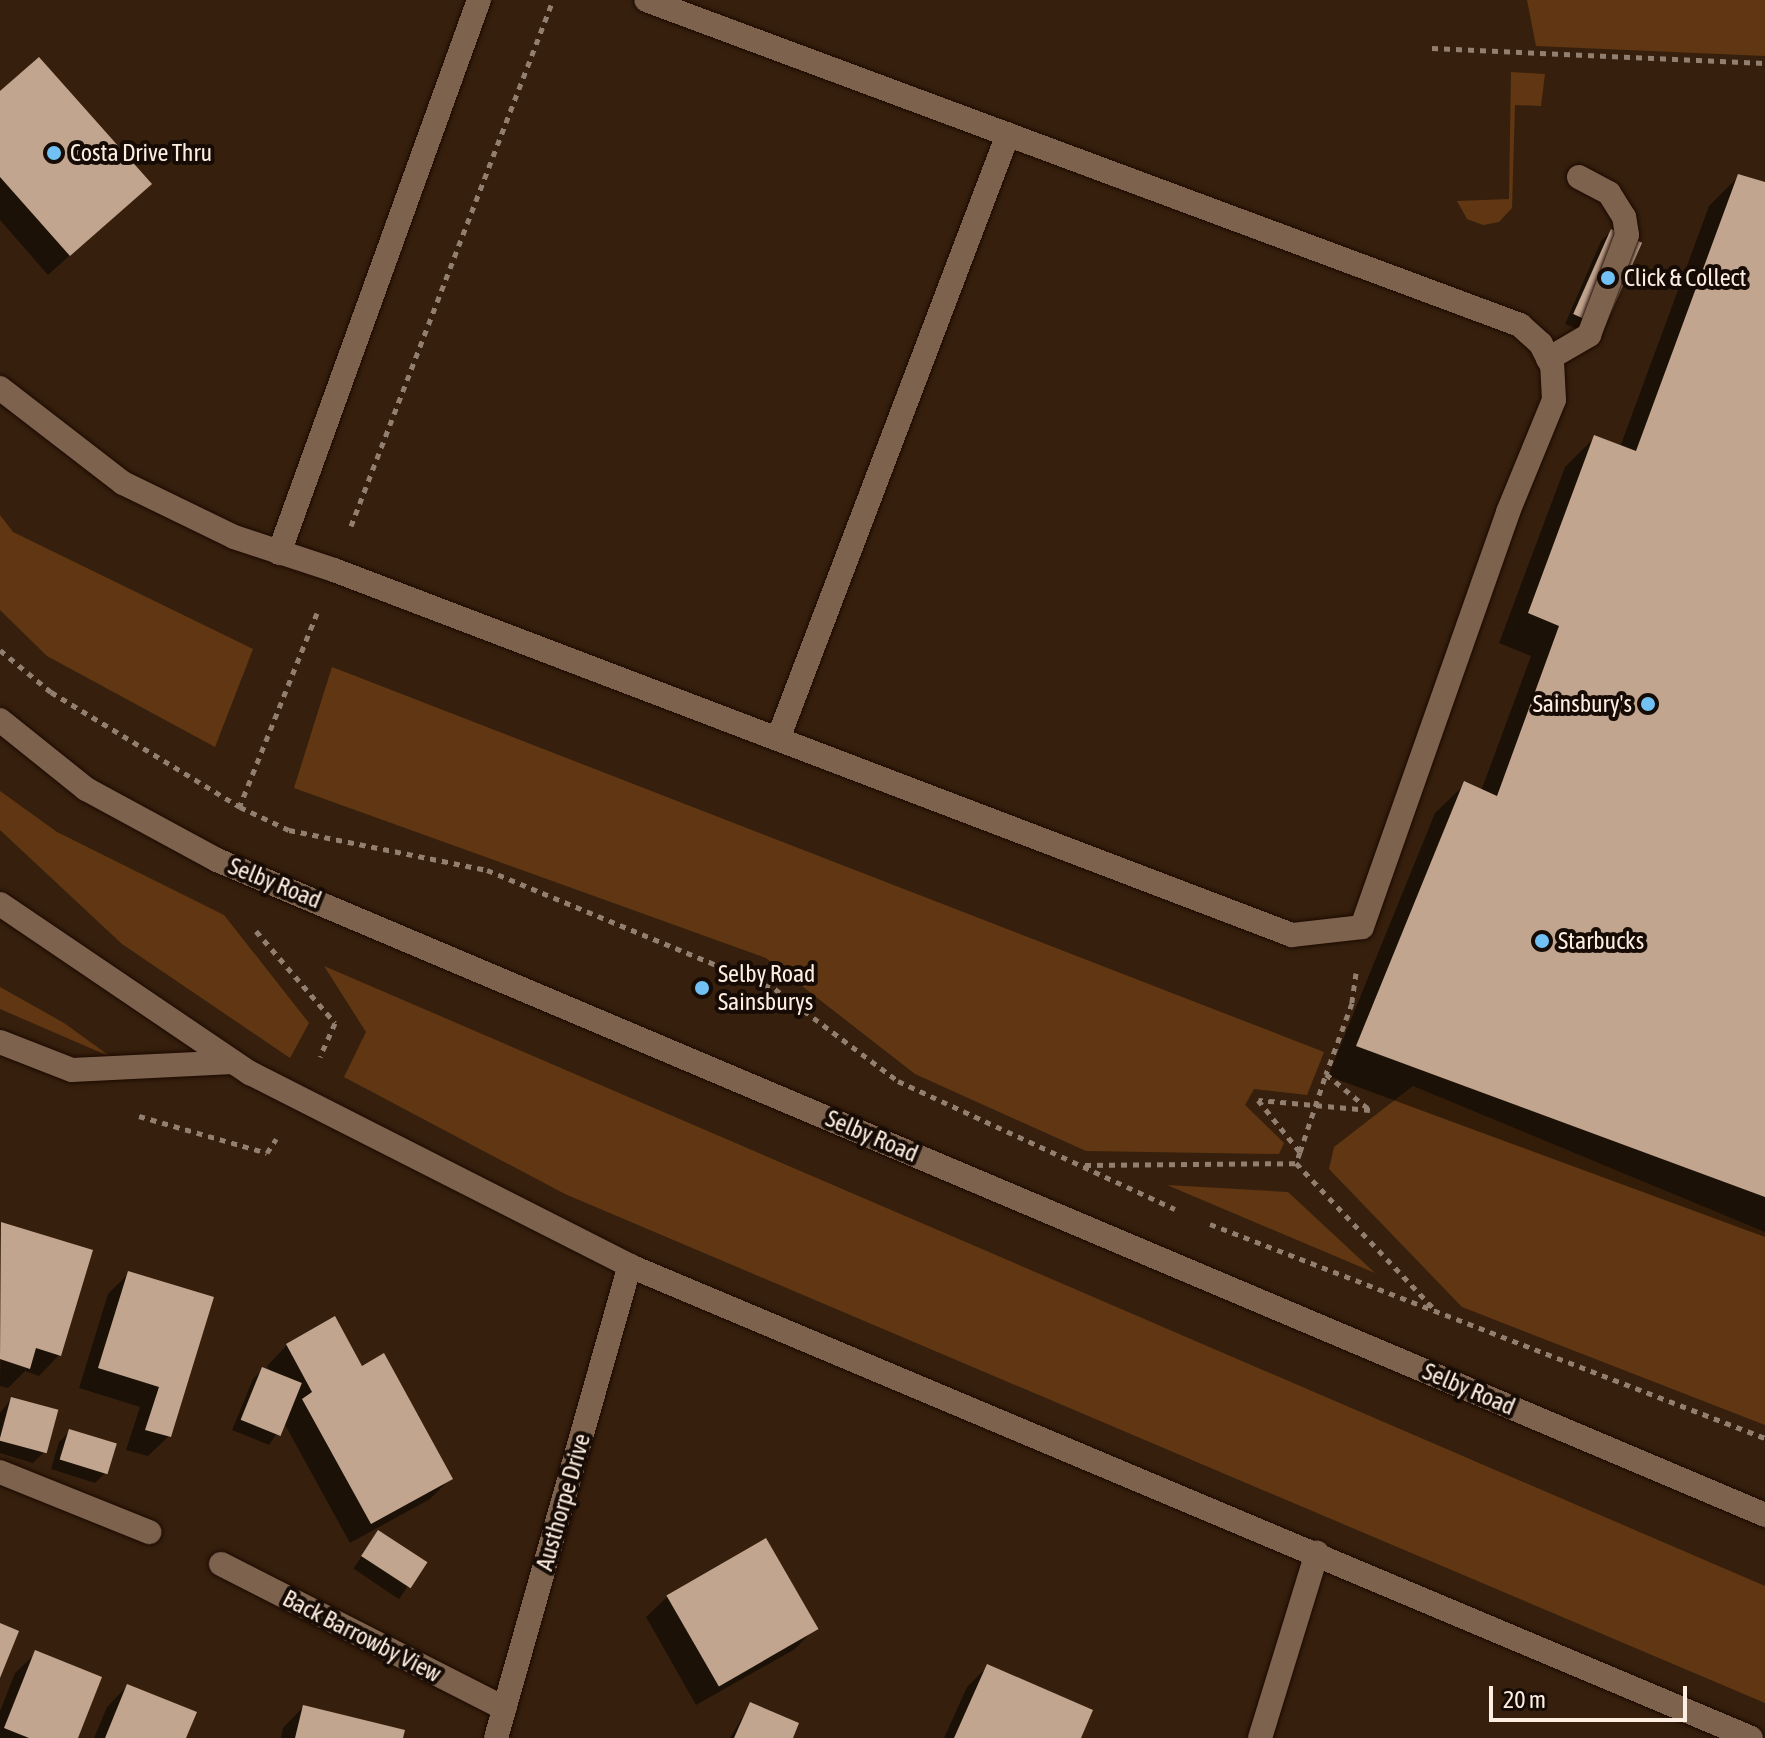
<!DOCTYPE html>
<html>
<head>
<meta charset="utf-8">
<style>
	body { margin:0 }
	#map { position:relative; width:1765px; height:1738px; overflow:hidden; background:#36200d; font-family:"Asap Condensed",sans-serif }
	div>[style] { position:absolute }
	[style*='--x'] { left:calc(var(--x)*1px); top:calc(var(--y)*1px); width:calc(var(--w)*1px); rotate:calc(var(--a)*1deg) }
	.green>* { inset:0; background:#603712 }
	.shadow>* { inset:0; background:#0007; transform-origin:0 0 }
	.building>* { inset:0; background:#c2a58f; transform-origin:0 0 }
	.path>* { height:5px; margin-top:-2.5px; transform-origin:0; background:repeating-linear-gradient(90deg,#927f6f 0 6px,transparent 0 12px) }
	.roads { filter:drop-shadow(0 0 2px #1d0900) drop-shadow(0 0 2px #1d0900) }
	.lane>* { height:24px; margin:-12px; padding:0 12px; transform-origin:12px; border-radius:12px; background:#7d634e }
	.street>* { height:24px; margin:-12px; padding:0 12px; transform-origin:12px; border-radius:12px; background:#7d634e }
	.secondary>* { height:24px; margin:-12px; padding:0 12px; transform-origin:12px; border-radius:12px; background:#7d634e }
	.dots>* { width:22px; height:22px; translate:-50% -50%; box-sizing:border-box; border:4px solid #160c05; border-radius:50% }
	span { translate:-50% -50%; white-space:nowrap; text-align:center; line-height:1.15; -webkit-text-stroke:8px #160c05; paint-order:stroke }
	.poi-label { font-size:24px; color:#feeee2 }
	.left { translate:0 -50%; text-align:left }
	.right { translate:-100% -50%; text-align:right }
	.street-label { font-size:24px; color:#feeee2 }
	.scale { position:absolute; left:1489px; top:1686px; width:198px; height:36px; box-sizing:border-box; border:4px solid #feeee2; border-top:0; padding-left:10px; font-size:24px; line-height:28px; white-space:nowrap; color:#feeee2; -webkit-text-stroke:6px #160c05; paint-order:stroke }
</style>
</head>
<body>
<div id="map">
	<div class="green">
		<div style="clip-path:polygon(1527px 0,1765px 0,1765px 56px,1536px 46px)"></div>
		<div style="clip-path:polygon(1511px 72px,1545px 74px,1541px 106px,1515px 105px,1512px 208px,1499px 222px,1483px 225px,1467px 219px,1457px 201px,1509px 199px)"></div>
		<div style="clip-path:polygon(0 515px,13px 532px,253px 649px,215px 747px,47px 656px,0 610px)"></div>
		<div style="clip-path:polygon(332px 667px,1324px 1052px,1307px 1095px,1254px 1089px,1245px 1105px,1284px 1143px,1279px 1154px,1086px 1151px,915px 1074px,766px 958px,294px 788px)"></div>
		<div style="clip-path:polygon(0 791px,57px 832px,224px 915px,309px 1023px,290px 1058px,122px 944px,0 830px)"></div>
		<div style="clip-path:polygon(324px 966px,1765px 1586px,1765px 1703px,565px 1194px,344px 1077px,366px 1032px)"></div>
		<div style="clip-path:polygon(0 987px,64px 1023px,111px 1057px,0 1009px)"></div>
		<div style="clip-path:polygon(1413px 1086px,1765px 1232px,1765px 1425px,1462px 1307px,1329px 1169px,1334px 1147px)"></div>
		<div style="clip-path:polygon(1167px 1185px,1288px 1192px,1375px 1273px)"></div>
	</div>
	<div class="shadow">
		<div style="clip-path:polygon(0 93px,149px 184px,48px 275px,0 220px)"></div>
		<div style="clip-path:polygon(1739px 176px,1765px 184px,1765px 1237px,1328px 1076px,1435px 813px,1465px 784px,1481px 791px,1531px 656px,1499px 643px,1565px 467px,1595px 437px,1620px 447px,1709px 206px)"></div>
		<div style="clip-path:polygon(1611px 231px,1594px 336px,1565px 324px,1601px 241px)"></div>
		<div style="clip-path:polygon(2px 1224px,59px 1355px,39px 1376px,25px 1371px,8px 1388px,0 1386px)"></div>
		<div style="clip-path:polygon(129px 1273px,211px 1298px,169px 1436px,148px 1456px,126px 1450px,140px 1407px,79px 1388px,108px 1294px)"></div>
		<div style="clip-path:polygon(287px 1345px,362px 1369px,451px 1478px,430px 1499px,350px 1543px,284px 1423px,269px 1445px,232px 1430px,253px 1379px,263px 1369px,270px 1372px,267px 1366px)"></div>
		<div style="clip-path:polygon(11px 1399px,43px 1453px,33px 1463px,0 1453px,0 1413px)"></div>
		<div style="clip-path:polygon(69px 1432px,105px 1473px,95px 1483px,51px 1469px,59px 1442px)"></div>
		<div style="left:378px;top:1532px;width:55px;height:44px;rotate:34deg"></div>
		<div style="clip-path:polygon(766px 1540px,815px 1628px,795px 1649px,696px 1705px,646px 1617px,667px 1597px)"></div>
		<div style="clip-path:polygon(36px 1653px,75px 1738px,0 1738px,0 1711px,15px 1673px)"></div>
		<div style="clip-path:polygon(988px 1666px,1079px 1738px,944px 1738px,967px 1687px)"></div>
		<div style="clip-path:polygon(127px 1686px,184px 1738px,94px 1738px,107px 1707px)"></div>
		<div style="clip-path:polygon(750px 1704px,790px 1738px,730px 1738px)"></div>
		<div style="clip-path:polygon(303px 1707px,401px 1738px,281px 1738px,283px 1728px)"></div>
	</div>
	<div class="building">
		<div style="clip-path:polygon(39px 57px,152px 184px,70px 256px,0 177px,0 91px)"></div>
		<div style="clip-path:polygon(1738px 174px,1765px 182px,1765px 1197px,1356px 1046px,1464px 781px,1497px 796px,1559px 626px,1528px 613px,1594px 435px,1636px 451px)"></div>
		<div style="left:1611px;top:229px;width:34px;height:93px;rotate:24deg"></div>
		<div style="clip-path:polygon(1px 1222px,93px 1250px,61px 1356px,36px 1348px,30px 1369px,0 1359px)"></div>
		<div style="clip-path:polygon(128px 1271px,214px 1297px,171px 1437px,145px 1430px,159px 1387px,98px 1368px)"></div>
		<div style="clip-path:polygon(335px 1316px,362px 1366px,384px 1353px,453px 1479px,371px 1524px,302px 1399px,312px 1392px,286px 1344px)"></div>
		<div style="left:262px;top:1367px;width:43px;height:57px;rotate:22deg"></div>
		<div style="left:11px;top:1397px;width:49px;height:45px;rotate:15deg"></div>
		<div style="left:69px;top:1429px;width:50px;height:32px;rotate:17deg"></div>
		<div style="left:378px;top:1530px;width:59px;height:31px;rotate:33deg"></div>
		<div style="left:766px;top:1538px;width:105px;height:115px;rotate:60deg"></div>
		<div style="clip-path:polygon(0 1623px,19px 1631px,0 1678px)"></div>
		<div style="clip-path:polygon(35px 1650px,102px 1677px,78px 1738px,29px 1738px,4px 1728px)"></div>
		<div style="clip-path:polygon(987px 1664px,1093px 1710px,1081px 1738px,954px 1738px)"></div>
		<div style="clip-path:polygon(127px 1684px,197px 1712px,186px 1738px,105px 1738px)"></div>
		<div style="clip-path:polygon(750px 1702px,799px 1723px,793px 1738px,734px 1738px)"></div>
		<div style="clip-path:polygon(303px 1705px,405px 1730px,403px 1738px,295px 1738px)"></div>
	</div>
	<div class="path">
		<div style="--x:1432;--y:48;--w:333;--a:2.6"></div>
		<div style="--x:351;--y:526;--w:563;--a:-68.99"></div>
		<div style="--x:0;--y:650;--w:66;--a:39.5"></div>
		<div style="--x:51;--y:692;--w:221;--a:31.3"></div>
		<div style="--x:240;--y:807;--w:54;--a:25.1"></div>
		<div style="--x:289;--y:830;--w:202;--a:11.4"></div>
		<div style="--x:487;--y:870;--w:312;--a:22.5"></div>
		<div style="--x:775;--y:989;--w:154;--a:36.8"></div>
		<div style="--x:898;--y:1081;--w:305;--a:24.8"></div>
		<div style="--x:239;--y:808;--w:210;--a:-68.2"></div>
		<div style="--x:256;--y:931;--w:121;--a:49.3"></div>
		<div style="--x:335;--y:1023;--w:37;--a:114"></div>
		<div style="--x:1356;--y:973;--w:30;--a:98"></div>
		<div style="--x:1352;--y:1003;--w:76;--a:110.1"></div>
		<div style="--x:1326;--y:1074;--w:57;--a:39.3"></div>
		<div style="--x:1370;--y:1110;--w:112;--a:-174.9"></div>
		<div style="--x:1258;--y:1100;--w:67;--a:51.1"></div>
		<div style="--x:1300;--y:1152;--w:12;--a:110"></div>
		<div style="--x:1296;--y:1163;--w:199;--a:46.6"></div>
		<div style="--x:139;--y:1116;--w:133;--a:16.1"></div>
		<div style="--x:267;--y:1153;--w:17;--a:-57"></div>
		<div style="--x:1300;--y:1152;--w:82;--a:-71.6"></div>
		<div style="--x:1085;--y:1165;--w:211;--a:-0.5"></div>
		<div style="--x:1210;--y:1224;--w:595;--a:21.09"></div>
	</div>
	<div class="roads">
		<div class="lane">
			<div style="--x:1548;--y:359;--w:48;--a:-30.3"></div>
			<div style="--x:1589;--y:335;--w:107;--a:-69.2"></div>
			<div style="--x:1627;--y:235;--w:18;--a:-99"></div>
			<div style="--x:1624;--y:217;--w:28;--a:-122"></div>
			<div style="--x:1609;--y:193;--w:34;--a:-152"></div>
			<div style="--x:0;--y:388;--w:155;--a:37.7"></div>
			<div style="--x:123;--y:483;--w:123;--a:25.9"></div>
			<div style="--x:234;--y:537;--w:105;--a:18.3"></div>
			<div style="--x:334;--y:570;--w:1025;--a:20.86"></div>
			<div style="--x:1292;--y:935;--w:70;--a:-6.5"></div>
			<div style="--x:1362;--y:927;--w:440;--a:-70.6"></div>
			<div style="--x:1508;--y:512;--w:121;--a:-67.7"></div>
			<div style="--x:1554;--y:400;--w:34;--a:-93"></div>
			<div style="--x:1552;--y:366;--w:25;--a:-117"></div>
			<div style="--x:1541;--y:344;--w:28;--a:-138"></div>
			<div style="--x:1520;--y:325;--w:932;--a:-159.6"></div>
			<div style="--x:279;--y:553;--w:588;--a:-70.12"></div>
			<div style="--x:778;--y:739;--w:647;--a:-69.18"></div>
			<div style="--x:0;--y:1042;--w:77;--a:21.3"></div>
			<div style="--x:72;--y:1070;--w:161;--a:-2.8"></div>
			<div style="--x:0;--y:1472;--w:161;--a:21.9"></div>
			<div style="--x:221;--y:1564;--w:318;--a:27"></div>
		</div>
		<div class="street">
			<div style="--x:496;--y:1738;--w:491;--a:-74.2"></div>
			<div style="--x:1260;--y:1738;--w:194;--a:-72.9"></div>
		</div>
		<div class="secondary">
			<div style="--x:0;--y:720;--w:110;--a:38.7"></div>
			<div style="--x:86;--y:789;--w:149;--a:28.5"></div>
			<div style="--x:217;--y:860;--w:1681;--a:22.93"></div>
			<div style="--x:0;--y:904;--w:302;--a:34.1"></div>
			<div style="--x:250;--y:1073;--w:426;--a:26.9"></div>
			<div style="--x:630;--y:1266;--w:1216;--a:22.83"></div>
		</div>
	</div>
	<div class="dots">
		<div style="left:54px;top:153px;background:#72c1f5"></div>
		<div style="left:1608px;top:278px;background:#72c1f5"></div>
		<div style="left:1648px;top:704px;background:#72c1f5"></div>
		<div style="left:1542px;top:941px;background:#72c1f5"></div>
		<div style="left:702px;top:988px;background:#72c1f5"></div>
	</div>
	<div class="poi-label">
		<span class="left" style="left:70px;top:153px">Costa Drive Thru</span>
		<span class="left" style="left:1624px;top:278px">Click &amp; Collect</span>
		<span class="right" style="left:1632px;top:704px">Sainsbury's</span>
		<span class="left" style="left:1558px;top:941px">Starbucks</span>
		<span class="left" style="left:718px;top:988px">Selby Road<br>Sainsburys</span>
	</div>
	<div class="street-label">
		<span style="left:275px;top:883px;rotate:22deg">Selby Road</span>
		<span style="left:872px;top:1136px;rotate:23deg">Selby Road</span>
		<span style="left:1469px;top:1389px;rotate:23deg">Selby Road</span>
		<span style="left:563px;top:1502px;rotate:-74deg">Austhorpe Drive</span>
		<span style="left:362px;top:1636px;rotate:27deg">Back Barrowby View</span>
	</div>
	<div class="scale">20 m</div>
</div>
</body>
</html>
